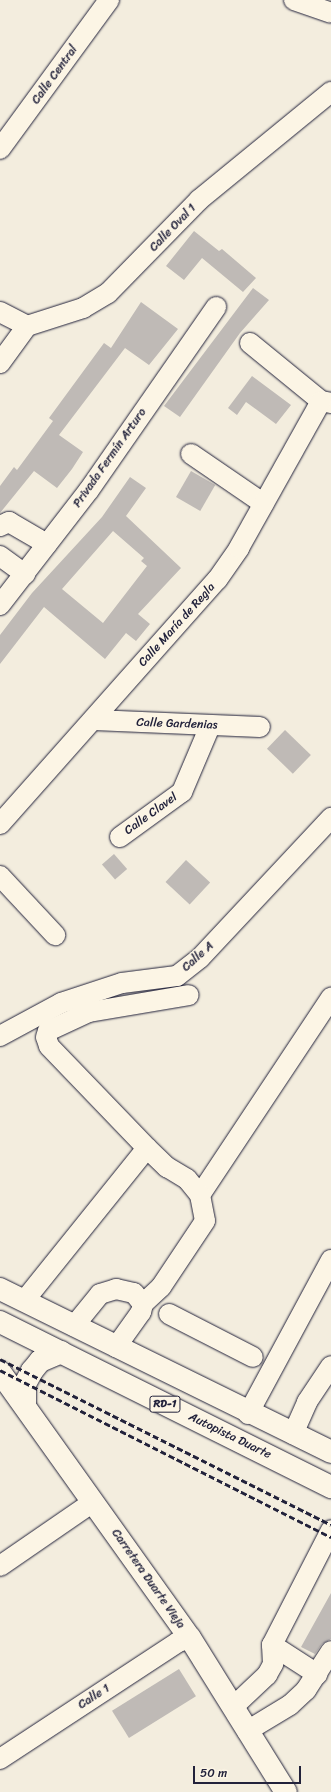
<!DOCTYPE html>
<html>
<head>
<meta charset="utf-8">
<style>
	body { margin:0 }
	#map { position:relative; width:331px; height:1792px; overflow:hidden; background:#f3edde; font-family:Sriracha,sans-serif }
	div>[style] { position:absolute }
	[style*='--x'] { left:calc(var(--x)*1px); top:calc(var(--y)*1px); width:calc(var(--w)*1px); rotate:calc(var(--a)*1deg) }
	.building>* { inset:0; background:#bfbab6; transform-origin:0 0 }
	.roads { filter:drop-shadow(0 0 1px #22223b) drop-shadow(0 0 1px #22223b) }
	.minor>* { height:20px; margin:-10px; padding:0 10px; transform-origin:10px; border-radius:10px; background:#fcf5e5 }
	.major>* { height:22px; margin:-11px; padding:0 11px; transform-origin:11px; border-radius:11px; background:#fcf5e5 }
	.highway>* { height:22px; margin:-11px; padding:0 11px; transform-origin:11px; border-radius:11px; background:#fcf5e5 }
	.rail>* { height:3px; margin-top:-1.5px; transform-origin:0; background:repeating-linear-gradient(90deg,#22223b 0 6px,transparent 0 9px) }
	span { translate:-50% -50%; white-space:nowrap; text-align:center; line-height:1.15; -webkit-text-stroke:3px #fcf5e5; paint-order:stroke }
	.shield-label span { padding:1px 3px; background:#fcf5e5; border:1px solid; border-radius:3px; -webkit-text-stroke-width:0 }
	.shield-label { font-size:11px; color:#22223b; font-weight:700 }
	.street-label { font-size:12px; color:#22223b }
	.scale { position:absolute; left:193px; top:1766px; width:108px; height:18px; box-sizing:border-box; border:2px solid #22223b; border-top:0; padding-left:5px; font-size:12px; line-height:14px; white-space:nowrap; color:#22223b; -webkit-text-stroke:3px #fcf5e5; paint-order:stroke }
</style>
</head>
<body>
<div id="map">
	<div class="building">
		<div style="clip-path:polygon(194px 231px,219px 251px,222px 249px,256px 278px,243px 292px,202px 258px,184px 280px,166px 266px)"></div>
		<div style="clip-path:polygon(253px 288px,269px 300px,240px 333px,180px 417px,164px 406px)"></div>
		<div style="clip-path:polygon(141px 302px,178px 329px,149px 365px,125px 348px,59px 435px,83px 452px,72px 469px,57px 488px,34px 471px,0 513px,0 486px,14px 467px,17px 470px,53px 421px,49px 418px,104px 343px,111px 348px)"></div>
		<div style="clip-path:polygon(252px 376px,291px 405px,276px 424px,246px 402px,237px 415px,228px 408px)"></div>
		<div style="left:191px;top:471px;width:28px;height:30px;rotate:30deg"></div>
		<div style="clip-path:polygon(evenodd,130px 477px,146px 488px,126px 516px,181px 568px,138px 614px,150px 624px,136px 641px,126px 633px,105px 659px,44px 607px,0 664px,0 635px,32px 593px,102px 517px,130px 477px,113px 531px,144px 558px,141px 561px,147px 566px,103px 623px,62px 589px,113px 531px)"></div>
		<div style="left:285px;top:730px;width:36px;height:26px;rotate:44deg"></div>
		<div style="left:114px;top:854px;width:20px;height:16px;rotate:49deg"></div>
		<div style="left:186px;top:860px;width:33px;height:30px;rotate:43deg"></div>
		<div style="clip-path:polygon(331px 1593px,331px 1639px,322px 1644px,315px 1654px,301px 1647px)"></div>
		<div style="left:179px;top:1669px;width:32px;height:79px;rotate:58deg"></div>
	</div>
	<div class="roads">
		<div class="minor">
			<div style="--x:294;--y:0;--w:39;--a:19"></div>
			<div style="--x:0;--y:149;--w:185;--a:-53.8"></div>
			<div style="--x:0;--y:312;--w:30;--a:27"></div>
			<div style="--x:27;--y:326;--w:59;--a:-17.8"></div>
			<div style="--x:83;--y:308;--w:29;--a:-31"></div>
			<div style="--x:108;--y:293;--w:130;--a:-45.6"></div>
			<div style="--x:199;--y:200;--w:171;--a:-39.3"></div>
			<div style="--x:250;--y:343;--w:92;--a:39.2"></div>
			<div style="--x:321;--y:401;--w:10;--a:11"></div>
			<div style="--x:0;--y:363;--w:46;--a:-53.9"></div>
			<div style="--x:191;--y:454;--w:88;--a:34.4"></div>
			<div style="--x:0;--y:526;--w:10;--a:-24"></div>
			<div style="--x:9;--y:522;--w:44;--a:30.1"></div>
			<div style="--x:0;--y:556;--w:31;--a:36"></div>
			<div style="--x:0;--y:605;--w:145;--a:-52.3"></div>
			<div style="--x:89;--y:490;--w:223;--a:-55.2"></div>
			<div style="--x:94;--y:720;--w:166;--a:2.4"></div>
			<div style="--x:0;--y:824;--w:327;--a:-48.4"></div>
			<div style="--x:217;--y:580;--w:39;--a:-55"></div>
			<div style="--x:239;--y:548;--w:168;--a:-60.8"></div>
			<div style="--x:120;--y:837;--w:77;--a:-36"></div>
			<div style="--x:182;--y:792;--w:72;--a:-67"></div>
			<div style="--x:0;--y:876;--w:81;--a:47"></div>
			<div style="--x:0;--y:1036;--w:69;--a:-28.4"></div>
			<div style="--x:61;--y:1003;--w:64;--a:-18.2"></div>
			<div style="--x:122;--y:983;--w:55;--a:-7.3"></div>
			<div style="--x:177;--y:976;--w:29;--a:-38"></div>
			<div style="--x:200;--y:958;--w:192;--a:-46.9"></div>
			<div style="--x:147;--y:1148;--w:141;--a:-133.9"></div>
			<div style="--x:49;--y:1046;--w:9;--a:-108"></div>
			<div style="--x:46;--y:1037;--w:6;--a:-72"></div>
			<div style="--x:48;--y:1031;--w:45;--a:-24.9"></div>
			<div style="--x:89;--y:1012;--w:101;--a:-9.6"></div>
			<div style="--x:200;--y:1195;--w:237;--a:-56.4"></div>
			<div style="--x:24;--y:1301;--w:196;--a:-51.2"></div>
			<div style="--x:147;--y:1148;--w:28;--a:44"></div>
			<div style="--x:167;--y:1167;--w:23;--a:31"></div>
			<div style="--x:187;--y:1179;--w:21;--a:51"></div>
			<div style="--x:200;--y:1195;--w:26;--a:79"></div>
			<div style="--x:205;--y:1221;--w:79;--a:123.7"></div>
			<div style="--x:161;--y:1287;--w:25;--a:137"></div>
			<div style="--x:169;--y:1314;--w:94;--a:27.1"></div>
			<div style="--x:74;--y:1326;--w:41;--a:-50.9"></div>
			<div style="--x:100;--y:1294;--w:17;--a:-17"></div>
			<div style="--x:116;--y:1289;--w:18;--a:13"></div>
			<div style="--x:134;--y:1293;--w:14;--a:51"></div>
			<div style="--x:143;--y:1304;--w:8;--a:104"></div>
			<div style="--x:141;--y:1312;--w:43;--a:125.5"></div>
			<div style="--x:248;--y:1414;--w:175;--a:-61.7"></div>
			<div style="--x:293;--y:1434;--w:35;--a:-66"></div>
			<div style="--x:307;--y:1402;--w:43;--a:-56.3"></div>
			<div style="--x:0;--y:1566;--w:113;--a:-34.5"></div>
			<div style="--x:272;--y:1645;--w:54;--a:32.8"></div>
			<div style="--x:233;--y:1707;--w:47;--a:-43.3"></div>
			<div style="--x:267;--y:1675;--w:13;--a:-61"></div>
			<div style="--x:273;--y:1664;--w:19;--a:-93"></div>
			<div style="--x:272;--y:1645;--w:129;--a:-62.8"></div>
			<div style="--x:247;--y:1731;--w:50;--a:-31.2"></div>
			<div style="--x:290;--y:1705;--w:22;--a:-43"></div>
			<div style="--x:306;--y:1690;--w:46;--a:-57.3"></div>
			<div style="--x:0;--y:1759;--w:213;--a:-33.3"></div>
			<div style="--x:178;--y:1642;--w:13;--a:-18"></div>
		</div>
		<div class="major">
			<div style="--x:0;--y:1372;--w:327;--a:54.5"></div>
			<div style="--x:190;--y:1638;--w:181;--a:58.1"></div>
			<div style="--x:25;--y:1405;--w:21;--a:-90"></div>
			<div style="--x:25;--y:1384;--w:15;--a:-62"></div>
			<div style="--x:32;--y:1371;--w:13;--a:-51"></div>
			<div style="--x:40;--y:1361;--w:23;--a:-23"></div>
		</div>
		<div class="highway">
			<div style="--x:0;--y:1289;--w:369;--a:26.2"></div>
			<div style="--x:0;--y:1322;--w:370;--a:26.5"></div>
		</div>
	</div>
	<div class="rail">
		<div style="--x:0;--y:1359;--w:370;--a:26.6"></div>
		<div style="--x:0;--y:1370;--w:371;--a:26.8"></div>
	</div>
	<div class="shield-label">
		<span style="left:165px;top:1404px">RD-1</span>
	</div>
	<div class="street-label">
		<span style="left:55px;top:75px;rotate:-54deg">Calle Central</span>
		<span style="left:173px;top:228px;rotate:-46deg">Calle Oval 1</span>
		<span style="left:110px;top:458px;rotate:-55deg">Privada Fermín Arturo</span>
		<span style="left:177px;top:625px;rotate:-48deg">Calle María de Regla</span>
		<span style="left:177px;top:724px;rotate:2deg">Calle Gardenias</span>
		<span style="left:151px;top:814px;rotate:-36deg">Calle Clavel</span>
		<span style="left:198px;top:957px;rotate:-42deg">Calle A</span>
		<span style="left:230px;top:1436px;rotate:26deg">Autopista Duarte</span>
		<span style="left:148px;top:1579px;rotate:55deg">Carretera Duarte Vieja</span>
		<span style="left:94px;top:1697px;rotate:-33deg">Calle 1</span>
	</div>
	<div class="scale">50 m</div>
</div>
</body>
</html>
